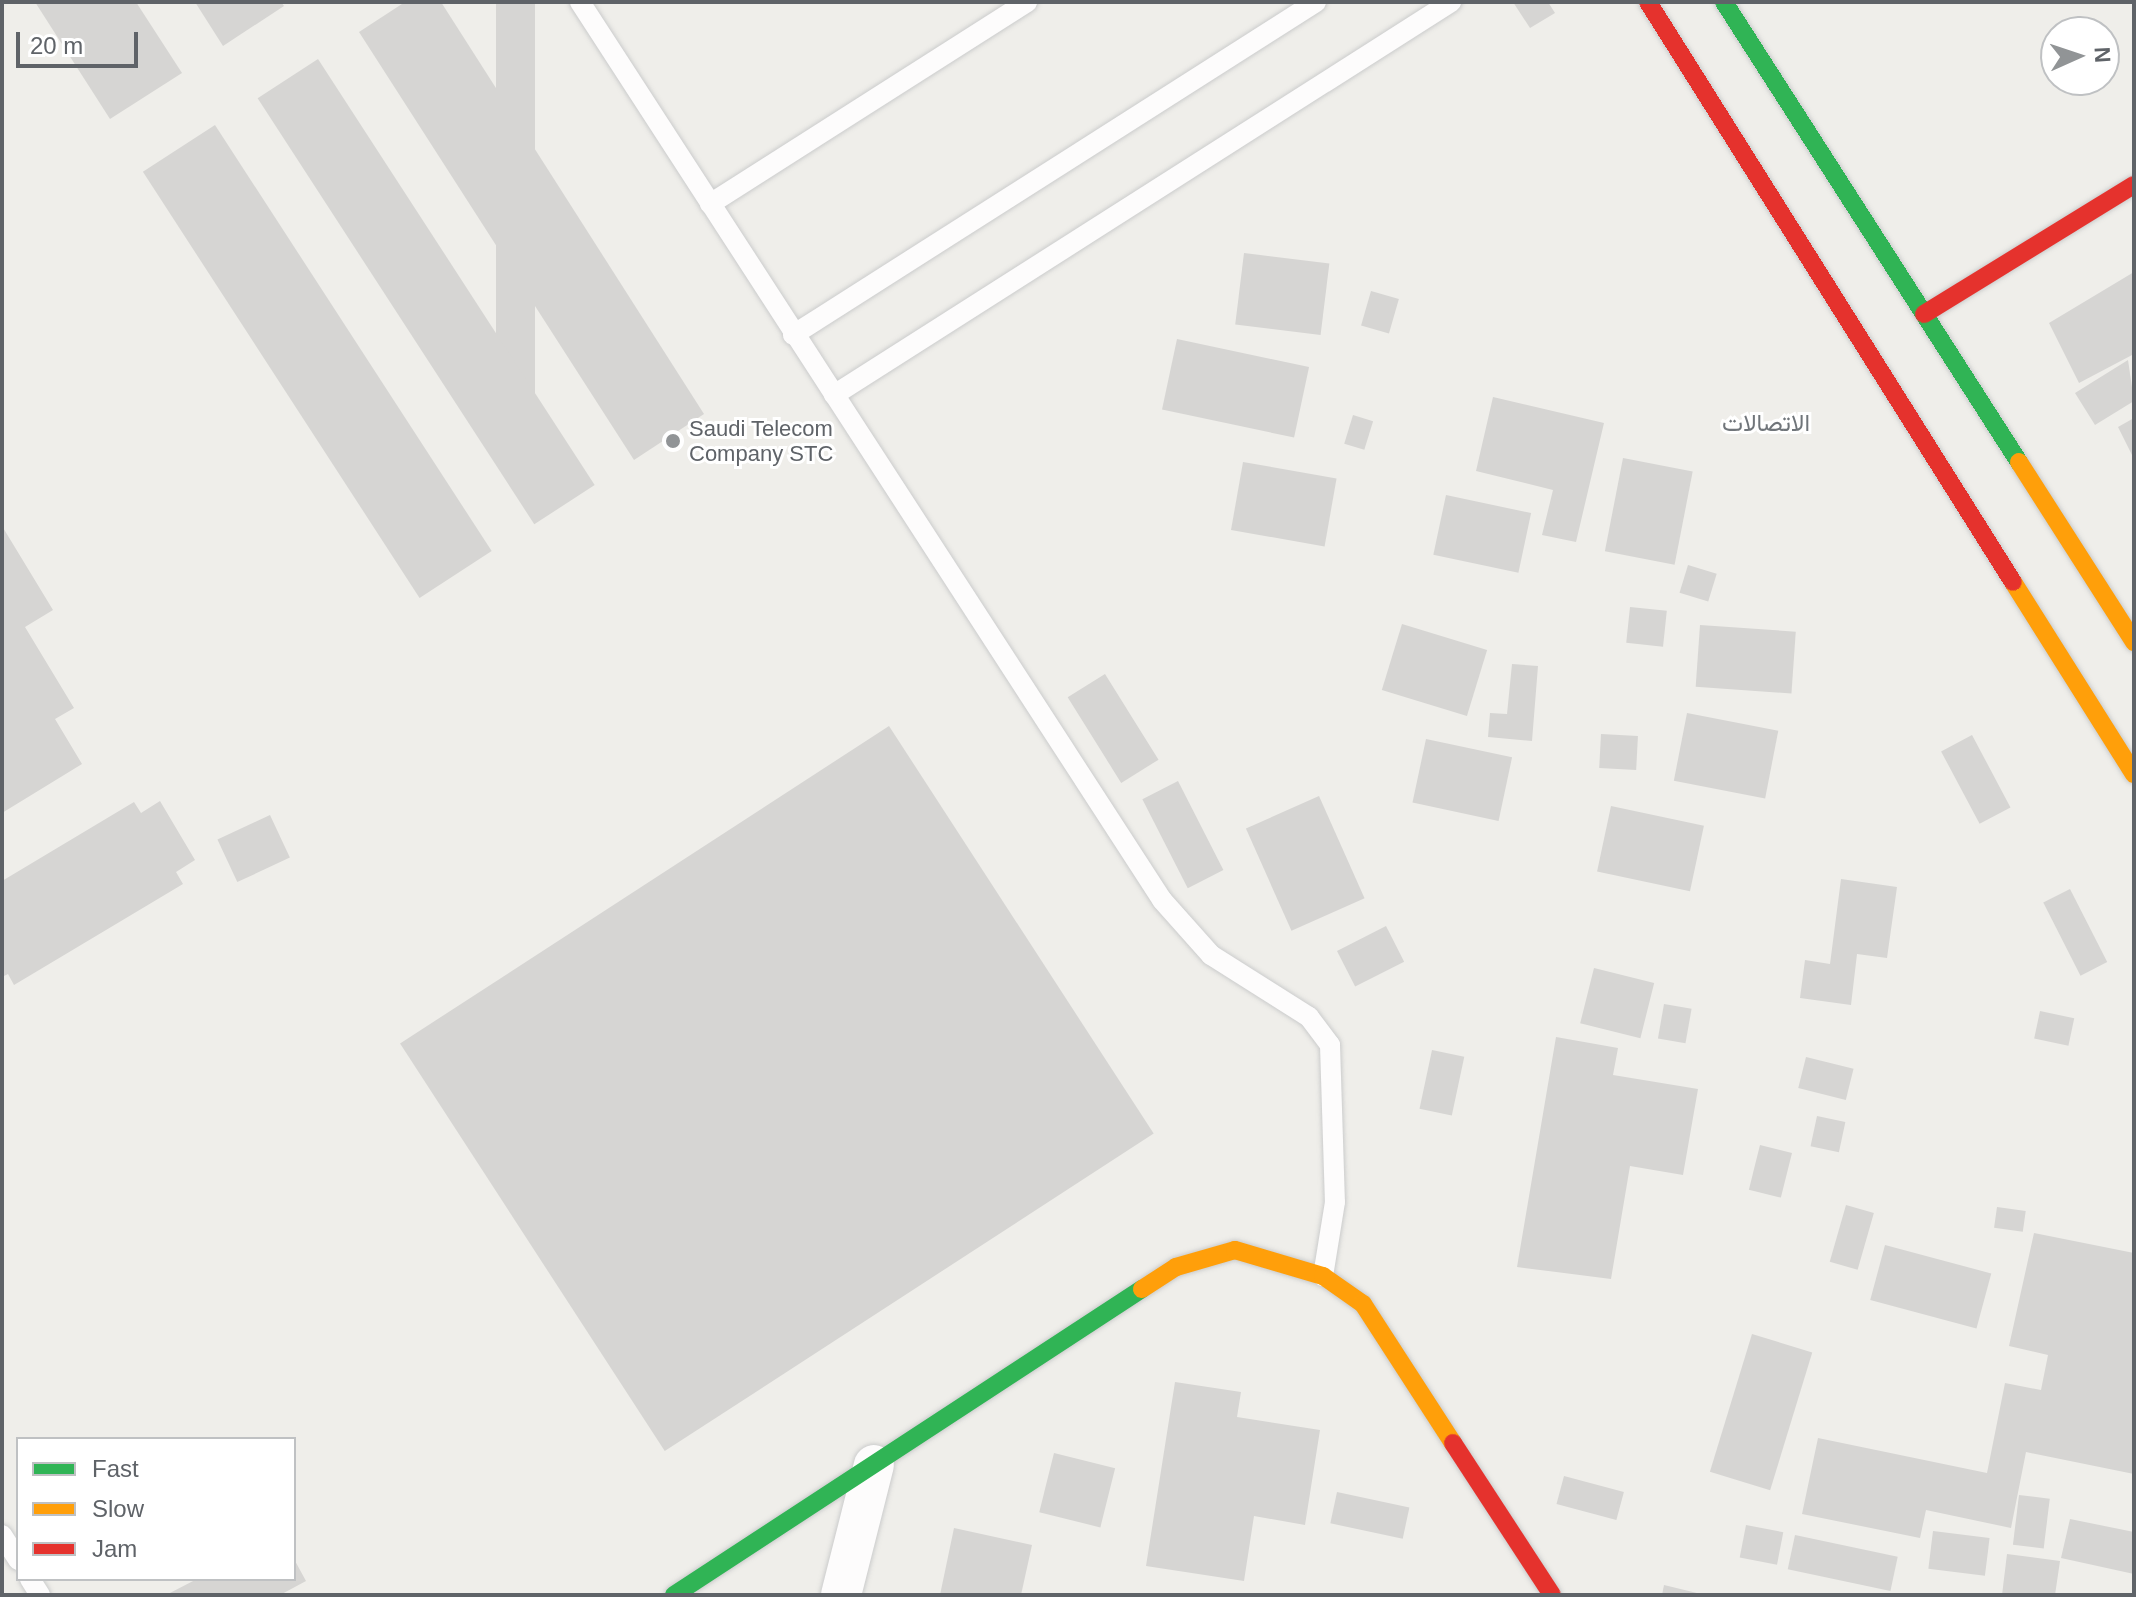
<!DOCTYPE html>
<html>
<head>
<meta charset="utf-8">
<style>
	body { margin:0 }
	#map { position:relative; width:2136px; height:1597px; overflow:hidden; background:#efeeea; font-family:Arial,Vazirmatn,sans-serif }
	div>[style] { position:absolute }
	[style*='--x'] { left:calc(var(--x)*1px); top:calc(var(--y)*1px); width:calc(var(--w)*1px); rotate:calc(var(--a)*1deg) }
	.building>* { inset:0; background:#d6d5d3; transform-origin:0 0 }
	.roads { filter:drop-shadow(0 0 2px #cbcccc) drop-shadow(0 0 2px #cbcccc) }
	.lane>* { height:20px; margin:-10px; padding:0 10px; transform-origin:10px; border-radius:10px; background:#fdfcfc }
	.street>* { height:40px; margin:-20px; padding:0 20px; transform-origin:20px; border-radius:20px; background:#fdfcfc }
	.fast>* { height:18px; margin:-9px; padding:0 9px; transform-origin:9px; border-radius:9px; background:#30b455 }
	.slow>* { height:18px; margin:-9px; padding:0 9px; transform-origin:9px; border-radius:9px; background:#ff9f0a }
	.jam>* { height:18px; margin:-9px; padding:0 9px; transform-origin:9px; border-radius:9px; background:#e5322d }
	.dots>* { width:22px; height:22px; translate:-50% -50%; box-sizing:border-box; border:4px solid #fff; border-radius:50% }
	span { translate:-50% -50%; white-space:nowrap; text-align:center; line-height:1.15; -webkit-text-stroke:6px #fff; paint-order:stroke }
	.poi-label { font-size:22px; color:#5f6368 }
	.left { translate:0 -50%; text-align:left }
	.neighbourhood-label { font-size:24px; color:#70757a }
	.frame { position:absolute; inset:0; border:4px solid #5f6368; pointer-events:none }
	.legend { position:absolute; left:16px; top:1437px; width:280px; height:144px; box-sizing:border-box; background:#fff; border:2px solid #bfc1c3; margin:0; padding:10px 14px; list-style:none; font-size:24px; color:#5f6368 }
	.legend li { display:flex; align-items:center; gap:16px; height:40px }
	.legend b { width:40px; border:2px solid #bfc1c3 }
	.north { position:absolute; left:2040px; top:16px; width:80px; height:80px; box-sizing:border-box; background:#fff; border:2px solid #bfc1c3; border-radius:50%; rotate:87deg; font-size:22px; font-weight:700; line-height:32px; text-align:center; color:#5f6368 }
	.north::after { content:''; display:block; margin:auto; width:28px; height:36px; background:#919496; clip-path:polygon(50% 0,100% 100%,50% 72%,0 100%) }
	.scale { position:absolute; left:16px; top:32px; width:122px; height:36px; box-sizing:border-box; border:4px solid #5f6368; border-top:0; padding-left:10px; font-size:24px; line-height:28px; white-space:nowrap; color:#5f6368; -webkit-text-stroke:6px #fff; paint-order:stroke }
</style>
</head>
<body>
<div id="map">
	<div class="building">
		<div style="clip-path:polygon(35px 2px,136px 2px,182px 73px,110px 119px)"></div>
		<div style="clip-path:polygon(195px 2px,281px 2px,284px 6px,223px 46px)"></div>
		<div style="clip-path:polygon(405px 2px,441px 2px,704px 414px,634px 460px,359px 32px)"></div>
		<div style="left:496px;top:2px;width:39px;height:459px"></div>
		<div style="clip-path:polygon(1513px 2px,1548px 2px,1555px 13px,1530px 28px)"></div>
		<div style="left:318px;top:59px;width:508px;height:72px;rotate:57deg"></div>
		<div style="left:215px;top:125px;width:508px;height:86px;rotate:57deg"></div>
		<div style="left:1244px;top:253px;width:86px;height:72px;rotate:7deg"></div>
		<div style="clip-path:polygon(2134px 272px,2134px 354px,2079px 383px,2049px 323px)"></div>
		<div style="left:1371px;top:291px;width:29px;height:36px;rotate:16deg"></div>
		<div style="left:1177px;top:339px;width:135px;height:72px;rotate:12deg"></div>
		<div style="clip-path:polygon(2128px 360px,2134px 401px,2095px 425px,2075px 393px)"></div>
		<div style="clip-path:polygon(1493px 397px,1604px 423px,1576px 542px,1542px 535px,1553px 490px,1476px 471px)"></div>
		<div style="left:1353px;top:415px;width:21px;height:30px;rotate:17deg"></div>
		<div style="clip-path:polygon(2134px 418px,2134px 459px,2118px 427px)"></div>
		<div style="left:1623px;top:458px;width:71px;height:95px;rotate:11deg"></div>
		<div style="left:1243px;top:462px;width:95px;height:69px;rotate:10deg"></div>
		<div style="left:1446px;top:495px;width:87px;height:61px;rotate:12deg"></div>
		<div style="clip-path:polygon(2px 526px,53px 610px,25px 627px,74px 708px,55px 719px,82px 764px,2px 813px)"></div>
		<div style="left:1688px;top:565px;width:30px;height:29px;rotate:17deg"></div>
		<div style="left:1630px;top:607px;width:37px;height:36px;rotate:6deg"></div>
		<div style="left:1402px;top:624px;width:89px;height:69px;rotate:17deg"></div>
		<div style="left:1700px;top:625px;width:96px;height:62px;rotate:4deg"></div>
		<div style="clip-path:polygon(1512px 664px,1538px 666px,1532px 741px,1488px 737px,1490px 713px,1507px 714px)"></div>
		<div style="left:1105px;top:674px;width:101px;height:44px;rotate:58deg"></div>
		<div style="left:1687px;top:713px;width:93px;height:69px;rotate:11deg"></div>
		<div style="left:889px;top:726px;width:486px;height:583px;rotate:57deg"></div>
		<div style="left:1601px;top:734px;width:37px;height:34px;rotate:3deg"></div>
		<div style="left:1972px;top:735px;width:82px;height:35px;rotate:62deg"></div>
		<div style="left:1426px;top:739px;width:88px;height:65px;rotate:12deg"></div>
		<div style="left:1178px;top:781px;width:100px;height:40px;rotate:63deg"></div>
		<div style="left:1319px;top:796px;width:112px;height:80px;rotate:66deg"></div>
		<div style="clip-path:polygon(160px 801px,195px 860px,176px 872px,183px 884px,14px 985px,8px 974px,2px 977px,2px 881px,134px 802px,141px 813px)"></div>
		<div style="left:1611px;top:806px;width:95px;height:67px;rotate:12deg"></div>
		<div style="left:270px;top:815px;width:47px;height:58px;rotate:65deg"></div>
		<div style="clip-path:polygon(1841px 879px,1897px 887px,1887px 958px,1857px 954px,1851px 1005px,1800px 998px,1805px 960px,1830px 964px)"></div>
		<div style="left:2070px;top:889px;width:82px;height:30px;rotate:63deg"></div>
		<div style="left:1386px;top:926px;width:40px;height:55px;rotate:63deg"></div>
		<div style="left:1594px;top:968px;width:62px;height:57px;rotate:14deg"></div>
		<div style="left:1664px;top:1004px;width:28px;height:35px;rotate:10deg"></div>
		<div style="left:2040px;top:1011px;width:35px;height:28px;rotate:12deg"></div>
		<div style="clip-path:polygon(1556px 1037px,1618px 1048px,1613px 1075px,1698px 1089px,1683px 1175px,1630px 1166px,1611px 1279px,1517px 1267px)"></div>
		<div style="left:1432px;top:1050px;width:33px;height:60px;rotate:12deg"></div>
		<div style="left:1806px;top:1057px;width:49px;height:32px;rotate:14deg"></div>
		<div style="left:1817px;top:1116px;width:29px;height:31px;rotate:12deg"></div>
		<div style="left:1760px;top:1145px;width:33px;height:46px;rotate:14deg"></div>
		<div style="left:1846px;top:1205px;width:29px;height:59px;rotate:16deg"></div>
		<div style="left:1997px;top:1207px;width:29px;height:21px;rotate:8deg"></div>
		<div style="clip-path:polygon(2034px 1233px,2134px 1253px,2134px 1474px,2026px 1452px,2011px 1528px,1926px 1510px,1920px 1538px,1802px 1514px,1818px 1438px,1987px 1473px,2005px 1383px,2041px 1390px,2048px 1355px,2009px 1346px)"></div>
		<div style="left:1885px;top:1245px;width:110px;height:57px;rotate:15deg"></div>
		<div style="left:1752px;top:1334px;width:63px;height:144px;rotate:17deg"></div>
		<div style="clip-path:polygon(1175px 1382px,1241px 1392px,1237px 1417px,1320px 1430px,1305px 1525px,1254px 1516px,1244px 1581px,1146px 1566px)"></div>
		<div style="left:1054px;top:1453px;width:63px;height:61px;rotate:14deg"></div>
		<div style="left:1564px;top:1476px;width:62px;height:29px;rotate:15deg"></div>
		<div style="left:1337px;top:1492px;width:74px;height:32px;rotate:12deg"></div>
		<div style="left:2019px;top:1495px;width:31px;height:50px;rotate:7deg"></div>
		<div style="clip-path:polygon(2070px 1519px,2134px 1532px,2134px 1574px,2061px 1558px)"></div>
		<div style="left:1746px;top:1525px;width:38px;height:33px;rotate:11deg"></div>
		<div style="clip-path:polygon(954px 1528px,1032px 1545px,1021px 1595px,940px 1595px)"></div>
		<div style="left:1933px;top:1531px;width:57px;height:38px;rotate:7deg"></div>
		<div style="left:1795px;top:1535px;width:105px;height:35px;rotate:12deg"></div>
		<div style="clip-path:polygon(2007px 1554px,2060px 1561px,2055px 1595px,2002px 1595px)"></div>
		<div style="clip-path:polygon(294px 1559px,306px 1581px,280px 1595px,166px 1595px,197px 1579px,294px 1579px)"></div>
		<div style="clip-path:polygon(1664px 1585px,1701px 1594px,1701px 1595px,1662px 1595px)"></div>
	</div>
	<div class="roads">
		<div class="lane">
			<div style="--x:580;--y:2;--w:1070;--a:57.05"></div>
			<div style="--x:1162;--y:900;--w:74;--a:48.3"></div>
			<div style="--x:1211;--y:955;--w:116;--a:32.3"></div>
			<div style="--x:1309;--y:1017;--w:35;--a:53"></div>
			<div style="--x:1330;--y:1045;--w:157;--a:88.2"></div>
			<div style="--x:1335;--y:1202;--w:75;--a:99.2"></div>
			<div style="--x:710;--y:204;--w:376;--a:-32.5"></div>
			<div style="--x:793;--y:335;--w:620;--a:-32.49"></div>
			<div style="--x:834;--y:395;--w:732;--a:-32.5"></div>
			<div style="--x:2;--y:1535;--w:30;--a:57"></div>
			<div style="--x:30;--y:1579;--w:19;--a:58"></div>
		</div>
		<div class="street">
			<div style="--x:841;--y:1595;--w:134;--a:-75.8"></div>
		</div>
		<div class="fast">
			<div style="--x:1724;--y:2;--w:546;--a:57.33"></div>
			<div style="--x:674;--y:1595;--w:559;--a:-33.18"></div>
		</div>
		<div class="slow">
			<div style="--x:2019;--y:462;--w:214;--a:57.4"></div>
			<div style="--x:2013;--y:582;--w:227;--a:57.8"></div>
			<div style="--x:1142;--y:1289;--w:40;--a:-32.9"></div>
			<div style="--x:1176;--y:1267;--w:61;--a:-16.1"></div>
			<div style="--x:1235;--y:1250;--w:92;--a:16.5"></div>
			<div style="--x:1323;--y:1276;--w:49;--a:35"></div>
			<div style="--x:1363;--y:1304;--w:166;--a:57.1"></div>
		</div>
		<div class="jam">
			<div style="--x:1648;--y:2;--w:685;--a:57.82"></div>
			<div style="--x:1924;--y:314;--w:246;--a:-31.6"></div>
			<div style="--x:1453;--y:1443;--w:181;--a:56.9"></div>
		</div>
	</div>
	<div class="dots">
		<div style="left:673px;top:441px;background:#919496"></div>
	</div>
	<div class="poi-label">
		<span class="left" style="left:689px;top:441px">Saudi Telecom<br>Company STC</span>
	</div>
	<div class="neighbourhood-label">
		<span style="left:1766px;top:423px">الاتصالات</span>
	</div>
	<div class="frame"></div>
	<ul class="legend">
	<li><b style="height:10px;background:#30b455"></b>Fast</li>
	<li><b style="height:10px;background:#ff9f0a"></b>Slow</li>
	<li><b style="height:10px;background:#e5322d"></b>Jam</li>
	</ul>
	<div class="north">N</div>
	<div class="scale">20 m</div>
</div>
</body>
</html>
